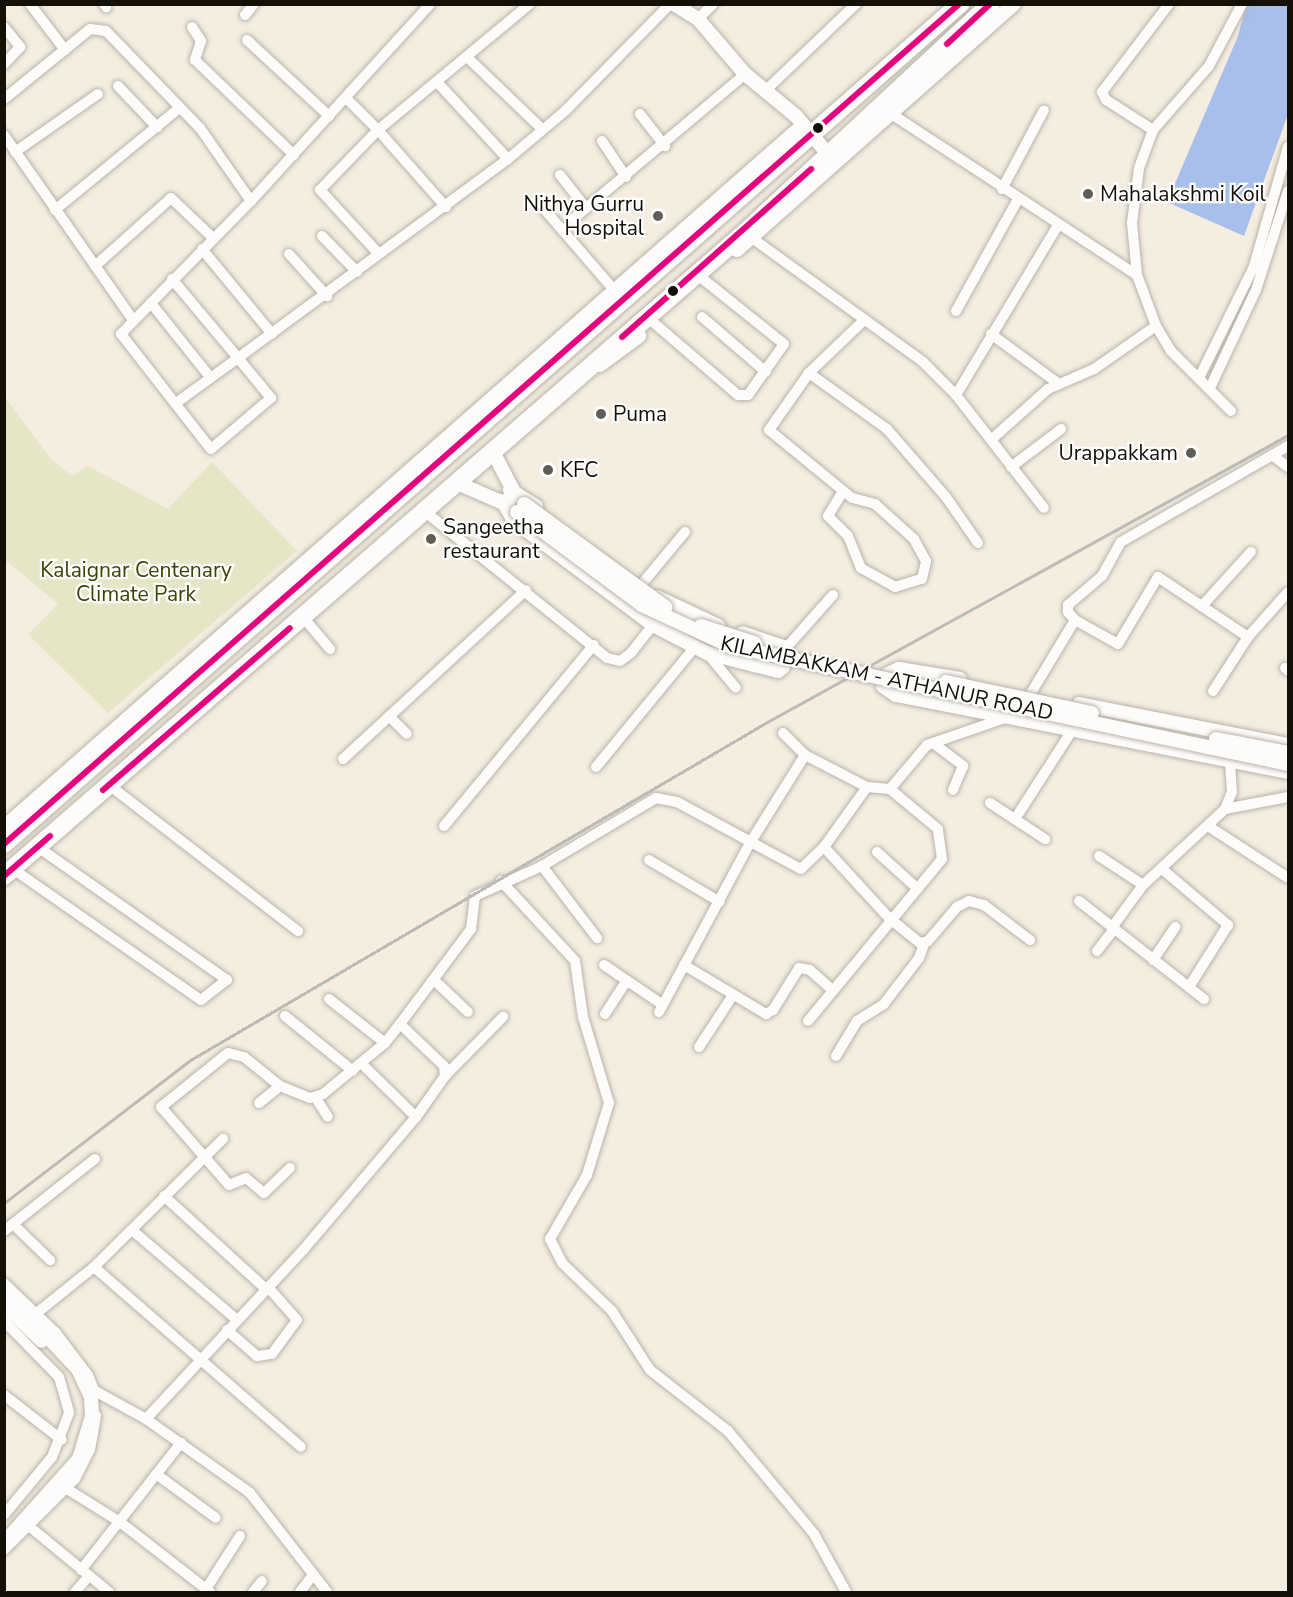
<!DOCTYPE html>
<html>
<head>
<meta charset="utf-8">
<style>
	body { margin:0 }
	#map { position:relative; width:1293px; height:1597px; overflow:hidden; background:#f4ede0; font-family:"Nunito Sans",sans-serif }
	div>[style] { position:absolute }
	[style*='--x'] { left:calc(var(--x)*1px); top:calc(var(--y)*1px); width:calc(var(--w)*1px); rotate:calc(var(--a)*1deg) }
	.green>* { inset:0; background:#e5e6c6 }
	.water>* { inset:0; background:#a7bfea }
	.roads { filter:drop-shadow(0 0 2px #b9b3aa) drop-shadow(0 0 2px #b9b3aa) }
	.minor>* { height:10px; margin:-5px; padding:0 5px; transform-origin:5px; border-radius:5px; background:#fdfcfa }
	.tertiary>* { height:14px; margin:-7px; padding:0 7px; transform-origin:7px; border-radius:7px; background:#fdfcfa }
	.trunk>* { height:18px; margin:-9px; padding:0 9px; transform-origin:9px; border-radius:9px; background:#fdfcfa }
	.rail>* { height:3px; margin:-1.5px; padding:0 1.5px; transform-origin:1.5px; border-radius:1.5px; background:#bdbbb7 }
	.bridges { filter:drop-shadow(0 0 2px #b9b3aa) drop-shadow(0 0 2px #b9b3aa) }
	.tertiary-bridge>* { height:14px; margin:-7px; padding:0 7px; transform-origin:7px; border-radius:7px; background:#fdfcfa }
	.bus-1>* { height:6px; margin:-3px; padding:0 3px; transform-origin:3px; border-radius:3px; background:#e5007d }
	.dots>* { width:16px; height:16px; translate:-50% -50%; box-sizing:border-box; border:3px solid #fefefe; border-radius:50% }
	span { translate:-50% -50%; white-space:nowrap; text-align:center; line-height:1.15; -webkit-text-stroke:4.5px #fefefe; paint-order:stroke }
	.poi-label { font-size:21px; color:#141008 }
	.left { translate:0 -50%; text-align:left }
	.right { translate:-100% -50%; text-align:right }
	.park-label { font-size:21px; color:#3c4201 }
	.street-label { font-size:21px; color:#141008 }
	.frame { position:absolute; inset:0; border:6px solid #141008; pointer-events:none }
</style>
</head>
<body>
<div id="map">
	<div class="green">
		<div style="clip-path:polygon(4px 396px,51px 459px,72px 476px,88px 466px,168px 509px,212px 462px,297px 551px,108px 713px,28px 634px,58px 604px,5px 560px)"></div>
	</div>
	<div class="water">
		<div style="clip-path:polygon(1246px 5px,1288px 5px,1288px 114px,1244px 236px,1167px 202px,1238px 36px)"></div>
	</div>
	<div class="roads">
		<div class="minor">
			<div style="--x:30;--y:4;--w:58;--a:52.7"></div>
			<div style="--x:104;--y:4;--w:4;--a:56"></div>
			<div style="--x:245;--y:15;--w:14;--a:-51"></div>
			<div style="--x:698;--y:19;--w:21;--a:-45"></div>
			<div style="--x:4;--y:27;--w:26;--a:51"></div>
			<div style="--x:20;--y:47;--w:23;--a:133"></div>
			<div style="--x:192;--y:27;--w:17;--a:57"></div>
			<div style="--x:201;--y:41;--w:20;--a:108"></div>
			<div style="--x:195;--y:60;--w:137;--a:43.8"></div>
			<div style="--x:247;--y:40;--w:112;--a:42.8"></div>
			<div style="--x:469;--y:59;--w:101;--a:43.8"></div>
			<div style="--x:438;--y:83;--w:103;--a:47.4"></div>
			<div style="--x:118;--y:86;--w:57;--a:46.4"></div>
			<div style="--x:765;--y:91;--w:126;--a:-43.7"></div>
			<div style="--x:346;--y:98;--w:45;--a:45"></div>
			<div style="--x:378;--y:130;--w:197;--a:-39.7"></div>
			<div style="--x:4;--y:99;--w:111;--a:-39.1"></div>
			<div style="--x:90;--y:29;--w:16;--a:7"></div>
			<div style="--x:106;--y:31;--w:135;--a:45.9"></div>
			<div style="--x:200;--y:128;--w:89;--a:55.1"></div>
			<div style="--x:887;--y:111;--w:299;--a:33.3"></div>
			<div style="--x:640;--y:114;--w:41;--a:52"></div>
			<div style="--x:1153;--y:130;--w:56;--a:-147.4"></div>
			<div style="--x:1106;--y:100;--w:9;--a:-117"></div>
			<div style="--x:1102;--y:92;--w:111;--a:-52.7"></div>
			<div style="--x:4;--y:135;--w:226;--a:55.1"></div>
			<div style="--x:602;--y:141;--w:43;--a:56.3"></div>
			<div style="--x:15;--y:152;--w:101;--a:-34.9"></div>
			<div style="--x:560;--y:175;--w:42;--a:51.8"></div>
			<div style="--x:1002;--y:189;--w:89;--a:-62"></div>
			<div style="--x:55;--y:210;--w:161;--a:-39.4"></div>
			<div style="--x:545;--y:210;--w:107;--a:49.2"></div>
			<div style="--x:573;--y:219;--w:225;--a:-40.1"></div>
			<div style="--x:322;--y:236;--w:50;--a:45.8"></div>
			<div style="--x:752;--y:238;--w:211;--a:35.9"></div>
			<div style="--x:923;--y:362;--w:47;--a:45"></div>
			<div style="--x:956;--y:395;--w:143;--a:52.1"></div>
			<div style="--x:202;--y:249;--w:110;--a:50.5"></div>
			<div style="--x:378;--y:253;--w:86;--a:-132.6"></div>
			<div style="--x:320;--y:190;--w:83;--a:-46"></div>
			<div style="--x:378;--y:130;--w:103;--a:48.6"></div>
			<div style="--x:289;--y:254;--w:57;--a:47.9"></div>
			<div style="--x:95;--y:266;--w:102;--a:-41.8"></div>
			<div style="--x:171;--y:198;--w:59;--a:43.6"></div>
			<div style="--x:172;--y:279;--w:103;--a:50.1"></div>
			<div style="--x:238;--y:358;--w:335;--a:-36.4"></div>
			<div style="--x:508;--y:159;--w:75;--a:-40.1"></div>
			<div style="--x:565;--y:111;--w:150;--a:-45.5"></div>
			<div style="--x:151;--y:303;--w:43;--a:134.1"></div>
			<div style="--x:121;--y:334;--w:146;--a:52"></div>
			<div style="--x:211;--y:449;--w:79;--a:-40.4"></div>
			<div style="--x:271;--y:398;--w:52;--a:-129.5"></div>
			<div style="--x:238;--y:358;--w:77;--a:144"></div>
			<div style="--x:956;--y:311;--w:128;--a:-61"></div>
			<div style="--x:702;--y:317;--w:84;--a:40.7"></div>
			<div style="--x:654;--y:323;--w:111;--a:40.6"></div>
			<div style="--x:738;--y:395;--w:10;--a:0"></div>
			<div style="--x:748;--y:395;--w:62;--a:-54.8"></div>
			<div style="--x:784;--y:344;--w:104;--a:-141.3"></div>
			<div style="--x:991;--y:334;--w:84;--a:36.3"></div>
			<div style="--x:809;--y:373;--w:96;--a:35.7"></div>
			<div style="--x:887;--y:429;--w:90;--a:49.1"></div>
			<div style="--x:946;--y:497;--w:56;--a:55.2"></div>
			<div style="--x:210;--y:377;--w:95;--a:-128.6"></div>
			<div style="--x:151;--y:303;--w:143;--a:-45.6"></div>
			<div style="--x:251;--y:201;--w:266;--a:-47.7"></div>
			<div style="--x:1199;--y:378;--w:125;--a:-63.8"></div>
			<div style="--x:1254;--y:266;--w:124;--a:-74.1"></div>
			<div style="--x:1210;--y:388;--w:108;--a:-64.9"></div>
			<div style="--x:1256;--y:290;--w:104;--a:-72.1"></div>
			<div style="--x:956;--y:395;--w:198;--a:-59"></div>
			<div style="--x:1231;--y:411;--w:85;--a:-135"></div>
			<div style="--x:1171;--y:351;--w:29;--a:-121"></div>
			<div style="--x:1156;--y:326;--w:54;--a:-110.4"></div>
			<div style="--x:1137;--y:275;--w:52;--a:-95.5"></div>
			<div style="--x:1132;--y:223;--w:55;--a:-82.7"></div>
			<div style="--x:1139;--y:168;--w:40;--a:-69.8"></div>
			<div style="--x:1153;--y:130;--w:85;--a:-48.8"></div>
			<div style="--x:1209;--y:66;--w:70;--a:-62"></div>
			<div style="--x:992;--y:439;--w:75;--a:-41.8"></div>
			<div style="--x:1048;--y:389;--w:50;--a:-23.5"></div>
			<div style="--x:1094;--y:369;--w:75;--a:-34.7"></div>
			<div style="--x:1272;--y:455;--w:20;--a:37"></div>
			<div style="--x:1011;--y:467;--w:63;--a:-37.2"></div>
			<div style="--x:843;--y:491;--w:29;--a:121"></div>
			<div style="--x:828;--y:516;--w:28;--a:45"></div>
			<div style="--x:848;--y:536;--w:35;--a:68"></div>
			<div style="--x:861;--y:568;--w:39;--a:29"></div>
			<div style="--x:895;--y:587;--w:28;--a:-17"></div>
			<div style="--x:922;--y:579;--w:18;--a:-77"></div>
			<div style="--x:926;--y:561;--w:25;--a:-119"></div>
			<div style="--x:914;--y:539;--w:52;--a:-138.1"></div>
			<div style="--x:875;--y:504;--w:24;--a:-165"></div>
			<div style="--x:852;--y:498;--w:107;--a:-140.7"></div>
			<div style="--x:769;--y:430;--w:70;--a:-54.9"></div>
			<div style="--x:809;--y:373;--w:76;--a:-43.9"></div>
			<div style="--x:423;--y:510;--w:236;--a:38.8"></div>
			<div style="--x:607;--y:658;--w:13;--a:13"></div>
			<div style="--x:620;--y:661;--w:14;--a:-36"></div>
			<div style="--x:631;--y:653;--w:36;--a:-52"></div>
			<div style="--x:641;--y:585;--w:69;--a:-50.3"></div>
			<div style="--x:1202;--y:606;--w:73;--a:-47.8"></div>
			<div style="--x:303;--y:617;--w:42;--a:49.8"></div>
			<div style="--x:1075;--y:620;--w:49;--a:29.2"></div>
			<div style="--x:1118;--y:644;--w:78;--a:-59.2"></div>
			<div style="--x:1158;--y:577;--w:108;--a:33.7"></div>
			<div style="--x:786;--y:648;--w:71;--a:-48.4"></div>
			<div style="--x:707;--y:653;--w:45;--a:50.4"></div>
			<div style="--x:1285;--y:668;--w:4;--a:45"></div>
			<div style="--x:1213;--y:691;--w:64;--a:-57.1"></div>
			<div style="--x:1248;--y:637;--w:60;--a:-48.4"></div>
			<div style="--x:1025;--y:703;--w:97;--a:-58.9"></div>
			<div style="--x:1075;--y:620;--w:11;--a:-131"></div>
			<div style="--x:1068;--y:612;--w:7;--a:-90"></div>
			<div style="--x:1068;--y:605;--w:45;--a:-40.5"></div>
			<div style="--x:1102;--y:576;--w:39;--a:-61"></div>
			<div style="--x:1121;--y:542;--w:193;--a:-29.9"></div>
			<div style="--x:389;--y:716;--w:25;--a:45"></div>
			<div style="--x:783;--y:733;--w:31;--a:45"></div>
			<div style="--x:805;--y:755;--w:70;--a:27.3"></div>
			<div style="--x:867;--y:787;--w:23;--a:5"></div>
			<div style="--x:890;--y:789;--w:57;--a:-49.9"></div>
			<div style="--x:927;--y:745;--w:86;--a:-19.1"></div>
			<div style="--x:933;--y:743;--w:38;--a:37"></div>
			<div style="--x:963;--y:766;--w:26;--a:113"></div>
			<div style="--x:343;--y:759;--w:249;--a:-42.7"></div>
			<div style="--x:596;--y:767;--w:156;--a:-50.5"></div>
			<div style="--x:109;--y:785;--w:239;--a:37.7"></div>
			<div style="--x:990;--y:803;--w:66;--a:33.2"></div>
			<div style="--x:1225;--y:809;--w:64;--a:-10.8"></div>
			<div style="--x:1015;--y:819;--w:107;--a:-57.2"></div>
			<div style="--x:444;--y:826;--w:235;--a:-50.4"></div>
			<div style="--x:1208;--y:826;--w:95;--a:33"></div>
			<div style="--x:824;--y:847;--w:96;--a:47.5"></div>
			<div style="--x:889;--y:918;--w:40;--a:39"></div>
			<div style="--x:920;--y:943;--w:8;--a:-14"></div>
			<div style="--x:928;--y:941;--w:45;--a:-49.5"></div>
			<div style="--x:957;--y:907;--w:13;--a:-27"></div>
			<div style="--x:969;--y:901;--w:16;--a:15"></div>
			<div style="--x:984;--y:905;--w:58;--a:37.3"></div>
			<div style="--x:877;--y:852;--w:55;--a:42.1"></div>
			<div style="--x:1099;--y:856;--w:53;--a:33.4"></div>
			<div style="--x:649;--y:860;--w:82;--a:30.6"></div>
			<div style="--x:542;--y:866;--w:91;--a:52.6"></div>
			<div style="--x:13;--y:869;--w:229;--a:34.9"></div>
			<div style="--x:201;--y:1000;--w:33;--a:-38"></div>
			<div style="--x:227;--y:980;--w:231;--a:-144.9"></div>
			<div style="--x:1162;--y:869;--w:87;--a:40.3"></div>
			<div style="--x:1228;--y:925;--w:73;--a:122.2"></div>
			<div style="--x:501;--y:881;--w:109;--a:47.2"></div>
			<div style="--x:575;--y:961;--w:57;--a:81.9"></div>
			<div style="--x:583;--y:1017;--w:90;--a:73.2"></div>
			<div style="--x:609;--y:1103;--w:75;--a:107"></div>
			<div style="--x:587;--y:1175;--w:74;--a:120"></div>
			<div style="--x:550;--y:1239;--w:27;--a:63"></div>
			<div style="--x:562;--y:1263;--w:69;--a:43.8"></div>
			<div style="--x:612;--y:1311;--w:70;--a:57.2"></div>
			<div style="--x:650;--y:1370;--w:99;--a:38"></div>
			<div style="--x:728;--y:1431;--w:134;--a:50.1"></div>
			<div style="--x:814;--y:1534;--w:66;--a:61.1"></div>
			<div style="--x:1079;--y:901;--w:159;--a:38.1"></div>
			<div style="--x:1113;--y:926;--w:51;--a:-53.8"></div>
			<div style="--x:1143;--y:885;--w:112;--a:-42.8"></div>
			<div style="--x:1225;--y:809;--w:18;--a:-68"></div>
			<div style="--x:1232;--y:792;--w:30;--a:-94"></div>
			<div style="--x:1097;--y:951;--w:28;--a:-52"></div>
			<div style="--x:1153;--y:960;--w:40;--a:-56"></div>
			<div style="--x:604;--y:965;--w:71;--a:34.1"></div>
			<div style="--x:684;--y:965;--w:96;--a:30.9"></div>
			<div style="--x:766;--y:1014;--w:8;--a:-30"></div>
			<div style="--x:773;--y:1010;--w:49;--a:-58.2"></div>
			<div style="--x:799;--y:968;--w:11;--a:10"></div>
			<div style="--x:810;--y:970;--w:28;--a:42"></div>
			<div style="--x:435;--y:981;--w:45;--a:43.2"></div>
			<div style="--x:329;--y:999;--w:71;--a:38.2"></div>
			<div style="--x:659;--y:1012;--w:192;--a:-61.7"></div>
			<div style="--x:750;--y:843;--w:104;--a:-58"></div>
			<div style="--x:605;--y:1014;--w:40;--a:-57.1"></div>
			<div style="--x:285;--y:1016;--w:87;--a:39"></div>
			<div style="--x:808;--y:1021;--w:210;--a:-50.4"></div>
			<div style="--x:942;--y:859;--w:30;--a:-98"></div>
			<div style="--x:938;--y:829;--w:62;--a:-140.2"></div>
			<div style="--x:699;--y:1047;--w:62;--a:-56.8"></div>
			<div style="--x:836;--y:1056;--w:41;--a:-59"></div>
			<div style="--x:857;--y:1021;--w:31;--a:-32"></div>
			<div style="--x:883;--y:1005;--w:59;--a:-52.5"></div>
			<div style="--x:919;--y:958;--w:15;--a:-70"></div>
			<div style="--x:362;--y:1064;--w:76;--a:44.5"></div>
			<div style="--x:445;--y:1076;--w:83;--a:-45.5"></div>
			<div style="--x:280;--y:1086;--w:46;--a:-141.1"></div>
			<div style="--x:244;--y:1057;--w:16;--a:-166"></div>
			<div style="--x:228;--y:1053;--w:86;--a:141.1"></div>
			<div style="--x:161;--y:1107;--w:103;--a:48.9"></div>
			<div style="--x:229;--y:1185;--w:18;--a:-22"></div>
			<div style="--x:246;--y:1178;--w:23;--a:40"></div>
			<div style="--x:264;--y:1193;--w:36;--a:-44"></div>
			<div style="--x:316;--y:1098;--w:22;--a:58"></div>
			<div style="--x:259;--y:1103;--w:27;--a:-39"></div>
			<div style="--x:280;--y:1086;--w:32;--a:22"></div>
			<div style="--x:310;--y:1098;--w:14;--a:-17"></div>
			<div style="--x:323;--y:1094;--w:80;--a:-39.4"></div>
			<div style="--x:385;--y:1043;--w:24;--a:-52"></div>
			<div style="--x:164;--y:1196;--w:138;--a:42.4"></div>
			<div style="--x:13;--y:1224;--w:52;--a:44.2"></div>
			<div style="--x:132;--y:1230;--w:138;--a:40.6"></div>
			<div style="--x:4;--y:1231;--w:116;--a:-38.4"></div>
			<div style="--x:94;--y:1267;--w:274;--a:41"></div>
			<div style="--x:4;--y:1283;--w:72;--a:43.9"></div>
			<div style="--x:56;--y:1333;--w:53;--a:52.7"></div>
			<div style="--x:88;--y:1375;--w:18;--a:68"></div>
			<div style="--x:38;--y:1312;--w:72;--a:-38.8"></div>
			<div style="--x:94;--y:1267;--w:182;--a:-44.8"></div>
			<div style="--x:4;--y:1321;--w:78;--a:45.5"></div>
			<div style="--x:59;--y:1377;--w:37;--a:74"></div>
			<div style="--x:69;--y:1413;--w:47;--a:111.1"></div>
			<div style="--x:52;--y:1457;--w:75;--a:129.6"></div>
			<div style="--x:227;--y:1330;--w:40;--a:41"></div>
			<div style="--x:257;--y:1356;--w:15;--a:-8"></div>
			<div style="--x:272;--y:1354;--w:42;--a:-53.7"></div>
			<div style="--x:297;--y:1320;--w:44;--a:-131.3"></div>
			<div style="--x:95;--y:1391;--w:58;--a:28.8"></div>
			<div style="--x:146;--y:1419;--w:128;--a:35.4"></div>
			<div style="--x:250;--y:1493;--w:125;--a:52.1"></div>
			<div style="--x:4;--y:1395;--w:73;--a:37.8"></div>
			<div style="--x:146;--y:1419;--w:232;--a:-47.1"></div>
			<div style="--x:304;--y:1249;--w:173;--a:-49.7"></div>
			<div style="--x:416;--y:1117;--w:50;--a:-54.7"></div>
			<div style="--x:445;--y:1076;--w:10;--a:-96"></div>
			<div style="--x:444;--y:1066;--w:61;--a:-136.3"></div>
			<div style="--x:400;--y:1024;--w:119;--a:-53.2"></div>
			<div style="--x:471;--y:929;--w:33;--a:-83"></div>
			<div style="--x:475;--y:896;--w:73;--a:-24.1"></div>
			<div style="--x:542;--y:866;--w:133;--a:-30.8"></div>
			<div style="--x:656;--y:798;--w:21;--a:11"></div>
			<div style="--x:677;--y:802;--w:141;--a:28.4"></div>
			<div style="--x:801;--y:869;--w:32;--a:-44"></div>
			<div style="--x:824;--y:847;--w:74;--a:-54.4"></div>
			<div style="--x:156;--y:1474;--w:74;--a:36.3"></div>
			<div style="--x:67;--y:1489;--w:62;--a:31.9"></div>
			<div style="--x:120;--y:1522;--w:114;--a:37.9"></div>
			<div style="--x:30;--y:1527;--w:102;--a:39.4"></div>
			<div style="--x:4;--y:1550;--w:100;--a:-45"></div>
			<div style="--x:75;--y:1479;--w:33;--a:-63"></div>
			<div style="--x:90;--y:1450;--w:35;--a:-80"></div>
			<div style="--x:81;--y:1570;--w:162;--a:-51.8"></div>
			<div style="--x:206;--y:1589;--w:63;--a:-57.3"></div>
			<div style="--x:75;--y:1592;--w:20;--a:-49"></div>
			<div style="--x:253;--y:1592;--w:14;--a:-51"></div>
			<div style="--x:300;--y:1592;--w:20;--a:-53"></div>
		</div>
		<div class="tertiary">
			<div style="--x:674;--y:4;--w:28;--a:32"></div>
			<div style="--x:698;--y:19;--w:72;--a:49.5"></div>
			<div style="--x:745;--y:74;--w:66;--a:39.5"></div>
			<div style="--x:796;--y:116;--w:48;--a:50"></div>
			<div style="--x:737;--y:250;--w:370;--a:-41.6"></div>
			<div style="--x:600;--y:365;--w:49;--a:-36.6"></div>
			<div style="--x:492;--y:450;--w:52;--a:62.4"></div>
			<div style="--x:455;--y:482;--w:58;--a:23.5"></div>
			<div style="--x:510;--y:490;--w:31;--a:32"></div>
			<div style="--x:503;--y:501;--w:23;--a:61"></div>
			<div style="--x:514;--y:521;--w:174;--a:36.8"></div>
			<div style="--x:653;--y:625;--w:61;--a:27.4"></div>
			<div style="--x:707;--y:653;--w:73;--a:14.2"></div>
			<div style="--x:778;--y:671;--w:6;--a:-39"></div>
			<div style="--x:783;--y:667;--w:19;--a:-81"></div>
			<div style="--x:786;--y:648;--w:46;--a:-161.2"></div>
			<div style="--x:657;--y:597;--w:68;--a:25.4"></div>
			<div style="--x:960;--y:679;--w:62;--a:-170.7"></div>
			<div style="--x:899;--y:669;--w:12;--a:156"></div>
			<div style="--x:888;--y:674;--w:13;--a:113"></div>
			<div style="--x:883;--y:686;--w:16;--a:35"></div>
			<div style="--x:896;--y:695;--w:399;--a:11.1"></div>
			<div style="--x:1079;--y:704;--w:213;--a:11.1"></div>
			<div style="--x:4;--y:827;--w:1064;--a:-41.3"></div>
			<div style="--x:4;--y:1290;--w:108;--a:46.9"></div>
			<div style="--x:78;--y:1369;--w:31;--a:65"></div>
			<div style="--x:91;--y:1397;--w:19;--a:87"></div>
			<div style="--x:92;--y:1416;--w:45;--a:106.8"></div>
			<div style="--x:79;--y:1459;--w:113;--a:131.8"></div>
			<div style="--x:4;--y:1305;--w:52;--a:43.5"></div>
		</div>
		<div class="trunk">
			<div style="--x:4;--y:844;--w:1273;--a:-41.3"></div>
			<div style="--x:4;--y:876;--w:978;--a:-40.98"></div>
			<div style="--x:742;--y:235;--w:340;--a:-42.9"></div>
		</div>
	</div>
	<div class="rail">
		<div style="--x:4;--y:1203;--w:237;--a:-37.5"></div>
		<div style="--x:192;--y:1059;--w:666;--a:-30.37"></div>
		<div style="--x:767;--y:722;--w:595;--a:-28.85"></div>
	</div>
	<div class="bridges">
		<div class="tertiary-bridge">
			<div style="--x:524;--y:504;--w:175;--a:36.1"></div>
			<div style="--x:517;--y:512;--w:156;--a:36.6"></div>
			<div style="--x:642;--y:605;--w:97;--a:25"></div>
			<div style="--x:730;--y:646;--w:570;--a:11.94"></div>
			<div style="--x:701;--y:626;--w:56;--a:17.8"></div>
			<div style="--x:946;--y:682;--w:149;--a:12"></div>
			<div style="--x:1216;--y:739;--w:73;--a:11"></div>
		</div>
	</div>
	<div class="bus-1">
		<div style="--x:947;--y:44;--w:59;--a:-42.9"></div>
		<div style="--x:622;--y:337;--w:253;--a:-41.6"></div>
		<div style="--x:103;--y:790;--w:247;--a:-40.9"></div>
		<div style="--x:4;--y:844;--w:1272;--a:-41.33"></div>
		<div style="--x:4;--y:876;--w:61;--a:-41"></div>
	</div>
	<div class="dots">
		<div style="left:818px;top:128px;background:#141008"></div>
		<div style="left:1088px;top:194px;background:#625d54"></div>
		<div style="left:658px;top:216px;background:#625d54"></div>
		<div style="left:673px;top:291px;background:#141008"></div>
		<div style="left:601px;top:414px;background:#625d54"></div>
		<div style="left:1191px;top:453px;background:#625d54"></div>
		<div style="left:548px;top:470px;background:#625d54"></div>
		<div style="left:431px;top:539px;background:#625d54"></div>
	</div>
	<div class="poi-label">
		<span class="left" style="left:1100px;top:194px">Mahalakshmi Koil</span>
		<span class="right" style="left:644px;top:216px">Nithya Gurru<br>Hospital</span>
		<span class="left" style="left:613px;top:414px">Puma</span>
		<span class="right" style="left:1178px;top:453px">Urappakkam</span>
		<span class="left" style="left:560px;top:470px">KFC</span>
		<span class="left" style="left:443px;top:539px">Sangeetha<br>restaurant</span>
	</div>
	<div class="park-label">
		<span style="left:136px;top:582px">Kalaignar Centenary<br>Climate Park</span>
	</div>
	<div class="street-label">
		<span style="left:887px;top:678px;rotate:12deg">KILAMBAKKAM - ATHANUR ROAD</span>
	</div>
	<div class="frame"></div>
</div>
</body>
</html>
